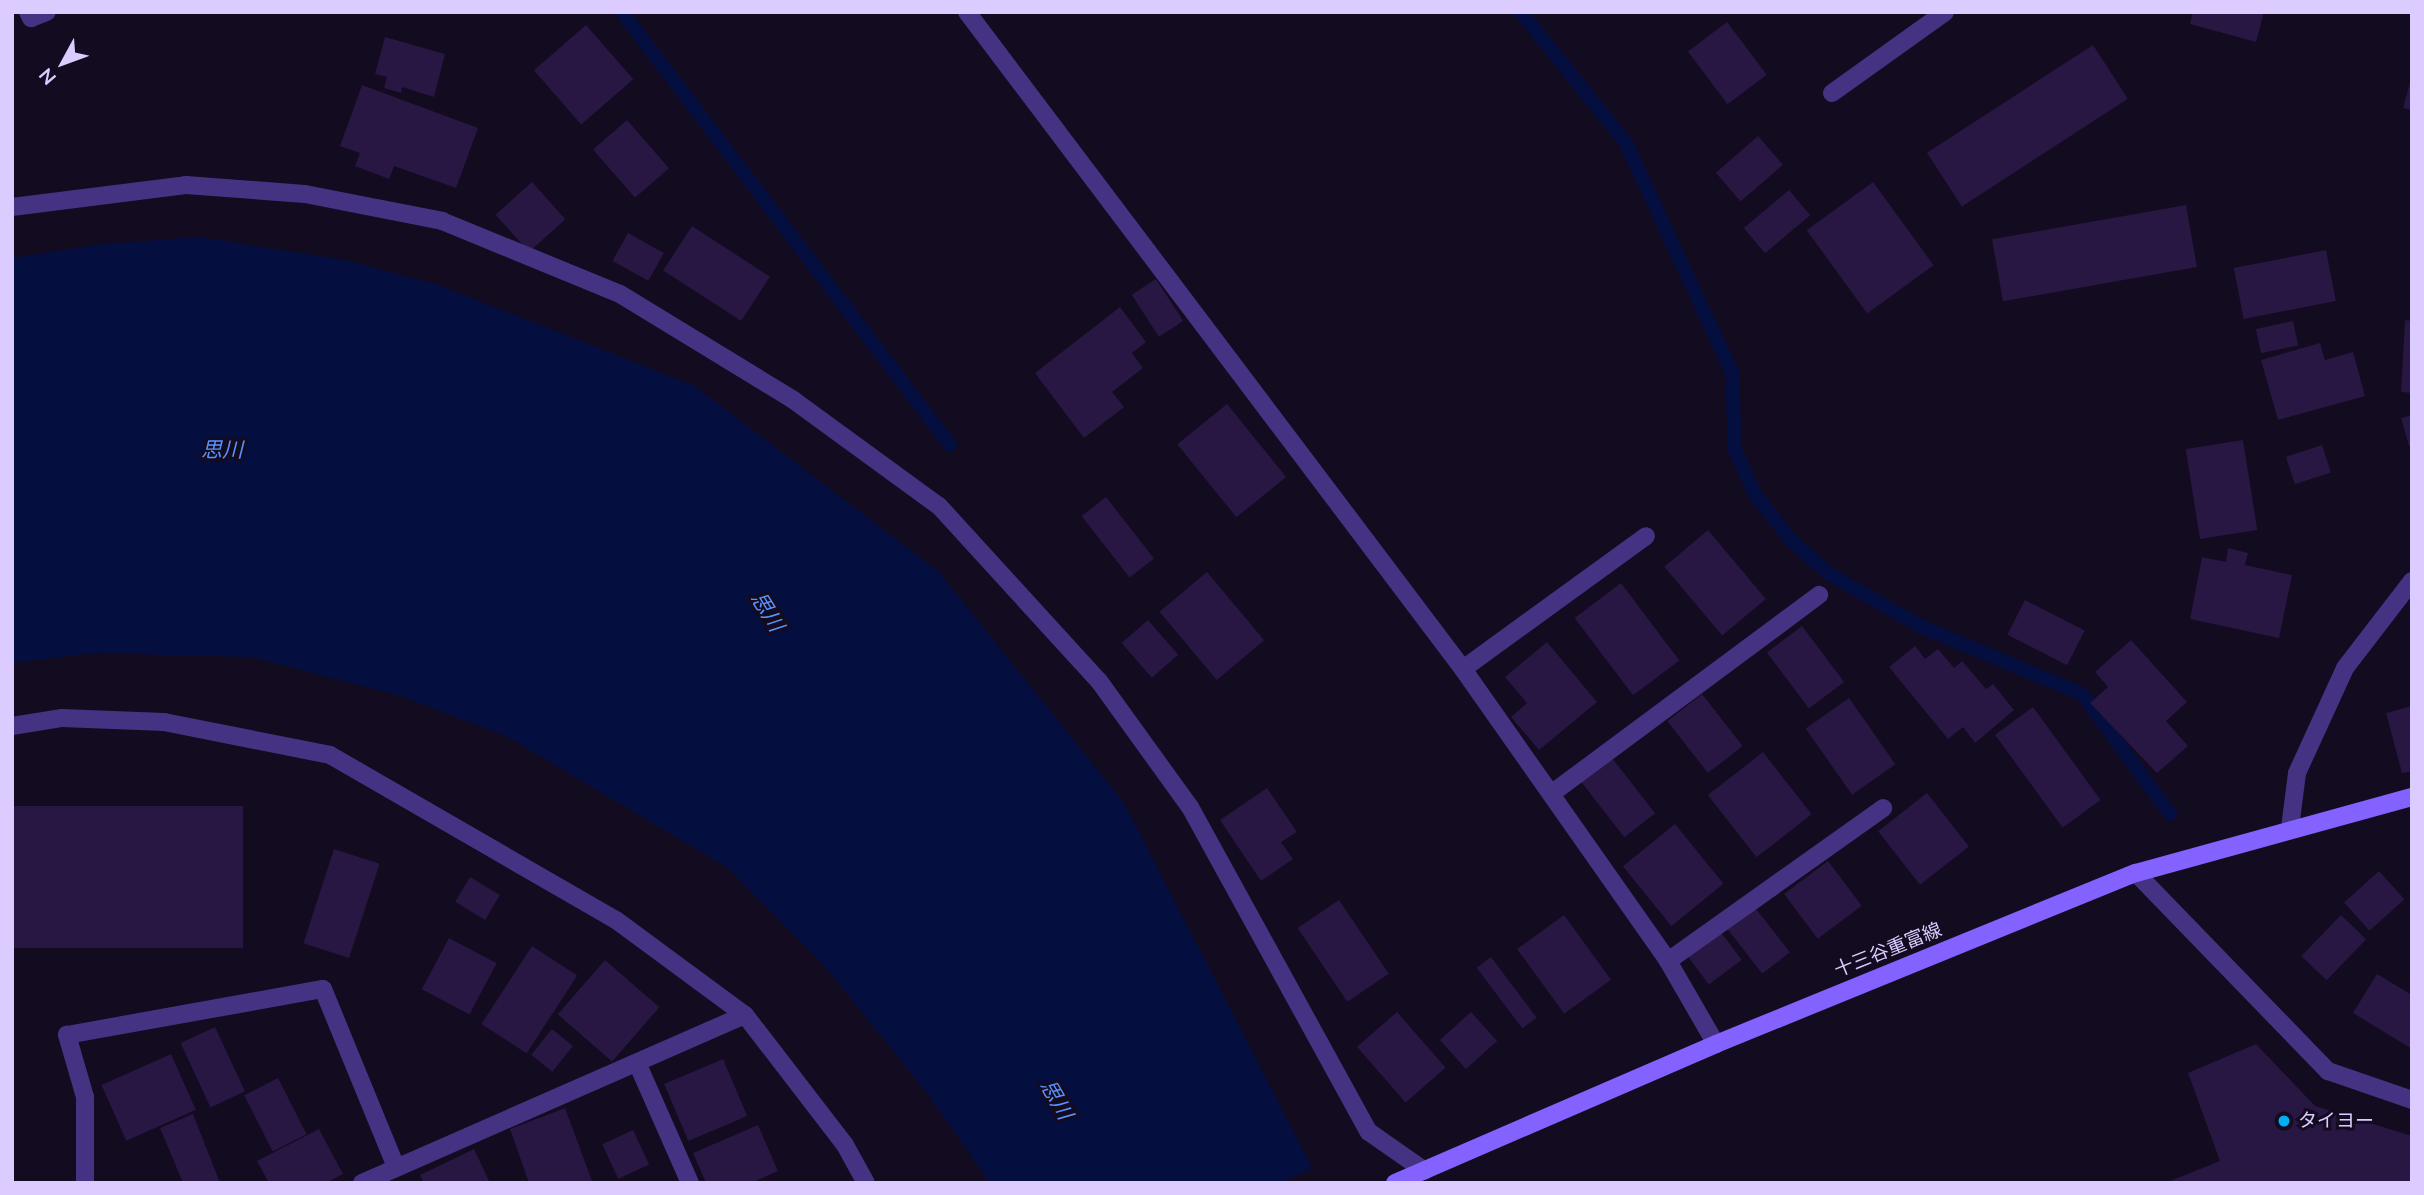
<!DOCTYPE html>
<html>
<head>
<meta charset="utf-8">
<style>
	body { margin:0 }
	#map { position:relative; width:2424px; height:1195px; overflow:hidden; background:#130b20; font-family:Mulish,"Noto Sans JP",sans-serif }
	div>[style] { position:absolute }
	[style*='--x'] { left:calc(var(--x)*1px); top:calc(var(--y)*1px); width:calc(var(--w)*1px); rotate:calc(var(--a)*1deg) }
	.water>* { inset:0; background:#050f3f }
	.pier>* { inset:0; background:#130b20 }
	.stream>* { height:14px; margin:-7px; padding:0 7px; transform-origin:7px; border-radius:7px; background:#050f3f }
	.building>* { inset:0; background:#281643; transform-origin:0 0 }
	.lane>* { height:18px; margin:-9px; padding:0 9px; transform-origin:9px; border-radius:9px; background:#453283 }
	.street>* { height:18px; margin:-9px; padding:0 9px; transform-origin:9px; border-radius:9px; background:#453283 }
	.secondary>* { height:18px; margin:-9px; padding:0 9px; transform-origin:9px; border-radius:9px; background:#8462ff }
	.dots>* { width:19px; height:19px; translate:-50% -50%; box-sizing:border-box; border:4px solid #130b20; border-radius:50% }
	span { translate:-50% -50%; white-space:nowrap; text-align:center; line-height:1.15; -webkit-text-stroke:6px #130b20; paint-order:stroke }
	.street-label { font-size:19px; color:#dbcbff }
	.poi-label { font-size:19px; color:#dbcbff }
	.left { translate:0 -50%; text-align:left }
	.water-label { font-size:21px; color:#5992ff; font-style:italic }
	.frame { position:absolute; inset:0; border:14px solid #dbcbff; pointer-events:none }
	.north { position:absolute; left:28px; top:28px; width:70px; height:70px; -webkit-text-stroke:5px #130b20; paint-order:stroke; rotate:229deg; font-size:19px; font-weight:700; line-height:28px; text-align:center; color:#dbcbff }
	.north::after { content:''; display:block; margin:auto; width:24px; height:32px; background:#dbcbff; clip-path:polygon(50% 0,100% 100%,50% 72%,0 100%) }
</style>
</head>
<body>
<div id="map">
	<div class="water">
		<div style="clip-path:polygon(198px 237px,345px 260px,436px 284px,695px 386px,939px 572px,1124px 803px,1320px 1183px,990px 1183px,927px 1093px,822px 963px,728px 868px,508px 737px,401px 696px,251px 657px,95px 653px,12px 663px,12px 258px,103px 244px)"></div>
	</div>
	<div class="pier">
		<div style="clip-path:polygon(1317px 1167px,1324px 1183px,1279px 1183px)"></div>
	</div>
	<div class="stream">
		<div style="--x:622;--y:12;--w:543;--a:52.86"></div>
		<div style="--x:1521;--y:12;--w:168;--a:51.3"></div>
		<div style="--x:1626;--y:143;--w:252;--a:65.2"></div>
		<div style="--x:1732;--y:372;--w:78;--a:87.8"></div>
		<div style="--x:1735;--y:450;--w:48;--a:65.6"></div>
		<div style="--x:1755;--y:494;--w:57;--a:52.1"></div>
		<div style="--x:1790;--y:539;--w:52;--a:41.9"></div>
		<div style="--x:1829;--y:574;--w:107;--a:29.7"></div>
		<div style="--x:1922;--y:627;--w:173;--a:22.7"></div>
		<div style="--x:2082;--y:694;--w:149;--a:53.7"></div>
	</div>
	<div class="building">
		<div style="clip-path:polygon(2193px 12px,2264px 12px,2256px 42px,2190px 24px)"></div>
		<div style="left:1727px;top:22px;width:66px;height:49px;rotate:53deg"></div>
		<div style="left:586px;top:25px;width:72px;height:69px;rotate:49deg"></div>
		<div style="clip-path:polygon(385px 37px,445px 54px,434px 97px,402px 87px,401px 93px,384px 88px,387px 77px,375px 74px)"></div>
		<div style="left:2093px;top:45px;width:64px;height:198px;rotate:57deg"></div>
		<div style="clip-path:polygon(2411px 79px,2412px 79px,2412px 110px,2403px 108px)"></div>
		<div style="clip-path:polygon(362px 85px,478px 128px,456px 188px,394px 166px,389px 179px,355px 166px,360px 153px,340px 146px)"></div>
		<div style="left:627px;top:120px;width:64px;height:45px;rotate:49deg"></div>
		<div style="left:1758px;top:136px;width:38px;height:56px;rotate:49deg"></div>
		<div style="left:532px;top:182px;width:50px;height:49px;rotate:48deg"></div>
		<div style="left:1873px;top:182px;width:103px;height:82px;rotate:54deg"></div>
		<div style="left:1789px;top:190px;width:33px;height:59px;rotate:50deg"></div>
		<div style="left:2186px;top:205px;width:63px;height:197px;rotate:80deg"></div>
		<div style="left:692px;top:226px;width:93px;height:53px;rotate:33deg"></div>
		<div style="left:628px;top:233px;width:41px;height:32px;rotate:29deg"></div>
		<div style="left:2326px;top:250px;width:52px;height:94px;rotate:79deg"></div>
		<div style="left:1156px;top:279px;width:50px;height:29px;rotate:57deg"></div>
		<div style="clip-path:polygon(1120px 307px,1146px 342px,1132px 353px,1143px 368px,1112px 392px,1124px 407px,1084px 438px,1035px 373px)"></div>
		<div style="clip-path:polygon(2405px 320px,2412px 321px,2412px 393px,2401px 392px)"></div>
		<div style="left:2293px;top:321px;width:25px;height:38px;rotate:78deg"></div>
		<div style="clip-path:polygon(2320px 343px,2325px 360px,2353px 352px,2365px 396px,2278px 420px,2261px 360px)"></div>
		<div style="left:1227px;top:404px;width:94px;height:64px;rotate:51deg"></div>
		<div style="clip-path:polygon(2412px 415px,2412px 445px,2409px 446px,2401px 418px)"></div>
		<div style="left:2243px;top:440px;width:91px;height:58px;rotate:81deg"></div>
		<div style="left:2322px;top:445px;width:29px;height:38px;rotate:72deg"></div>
		<div style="left:1106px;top:497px;width:78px;height:31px;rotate:52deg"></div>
		<div style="left:1708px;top:530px;width:90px;height:57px;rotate:50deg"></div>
		<div style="clip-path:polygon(2228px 548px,2248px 553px,2245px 565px,2292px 575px,2279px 638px,2190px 619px,2202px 557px,2226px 562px)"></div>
		<div style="left:1207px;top:572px;width:89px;height:62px;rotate:50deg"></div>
		<div style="left:1621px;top:583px;width:97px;height:58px;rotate:53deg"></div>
		<div style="left:2025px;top:600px;width:67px;height:39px;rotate:27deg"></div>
		<div style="left:1148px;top:620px;width:46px;height:35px;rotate:49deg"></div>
		<div style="left:1802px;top:626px;width:70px;height:44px;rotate:53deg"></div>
		<div style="clip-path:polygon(2131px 640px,2187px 702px,2166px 721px,2188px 746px,2157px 773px,2090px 703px,2108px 687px,2095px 672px)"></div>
		<div style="clip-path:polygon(1547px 642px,1597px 702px,1539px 750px,1511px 717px,1527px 703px,1505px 677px)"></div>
		<div style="clip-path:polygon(1915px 646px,1925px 659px,1938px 649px,1954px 668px,1962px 661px,1986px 689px,1993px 684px,2014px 710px,1975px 743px,1963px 727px,1948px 739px,1889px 667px)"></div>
		<div style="left:1702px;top:694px;width:66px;height:44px;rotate:52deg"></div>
		<div style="left:1849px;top:698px;width:81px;height:53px;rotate:55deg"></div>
		<div style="clip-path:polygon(2412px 706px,2412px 771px,2402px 773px,2386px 713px)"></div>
		<div style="left:2033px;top:707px;width:115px;height:47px;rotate:54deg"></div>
		<div style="left:1763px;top:752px;width:79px;height:70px;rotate:52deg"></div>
		<div style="left:1612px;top:758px;width:70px;height:39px;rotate:52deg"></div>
		<div style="clip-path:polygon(1267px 788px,1297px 832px,1281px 842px,1293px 859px,1261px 881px,1220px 820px)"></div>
		<div style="left:1927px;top:793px;width:68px;height:62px;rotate:52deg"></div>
		<div style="left:12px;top:806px;width:231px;height:142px"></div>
		<div style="left:1675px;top:824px;width:77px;height:67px;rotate:51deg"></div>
		<div style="left:334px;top:849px;width:48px;height:99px;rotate:18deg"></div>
		<div style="left:1828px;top:861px;width:56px;height:55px;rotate:53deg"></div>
		<div style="left:2379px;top:871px;width:38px;height:47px;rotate:48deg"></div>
		<div style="left:470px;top:877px;width:35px;height:29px;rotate:31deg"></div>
		<div style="left:1339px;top:900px;width:89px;height:50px;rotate:56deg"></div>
		<div style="left:1753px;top:905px;width:60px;height:35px;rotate:52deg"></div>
		<div style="left:1564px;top:915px;width:80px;height:58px;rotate:54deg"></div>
		<div style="left:2341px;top:915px;width:35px;height:57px;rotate:44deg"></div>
		<div style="left:1720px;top:931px;width:36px;height:41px;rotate:53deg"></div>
		<div style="left:449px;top:938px;width:54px;height:58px;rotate:28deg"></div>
		<div style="left:532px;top:946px;width:54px;height:93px;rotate:33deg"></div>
		<div style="left:1491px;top:957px;width:76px;height:18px;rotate:53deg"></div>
		<div style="left:605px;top:960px;width:72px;height:72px;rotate:41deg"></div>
		<div style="clip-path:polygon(2377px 974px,2412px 995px,2412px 1049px,2353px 1013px)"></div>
		<div style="left:1397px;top:1012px;width:74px;height:53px;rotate:49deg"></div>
		<div style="left:1471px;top:1012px;width:39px;height:42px;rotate:48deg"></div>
		<div style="left:215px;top:1027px;width:71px;height:38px;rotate:65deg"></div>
		<div style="left:552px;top:1029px;width:27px;height:33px;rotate:39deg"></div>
		<div style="clip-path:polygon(2256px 1044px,2315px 1106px,2412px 1136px,2412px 1183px,2165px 1183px,2220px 1161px,2188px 1073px)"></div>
		<div style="left:171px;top:1054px;width:61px;height:76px;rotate:66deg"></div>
		<div style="left:723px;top:1059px;width:62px;height:64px;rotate:67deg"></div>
		<div style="left:278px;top:1078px;width:63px;height:38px;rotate:63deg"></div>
		<div style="clip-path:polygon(565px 1108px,592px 1181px,529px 1183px,510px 1129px)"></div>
		<div style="clip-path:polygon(193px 1114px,220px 1183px,183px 1183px,160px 1128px)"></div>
		<div style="clip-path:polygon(758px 1125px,778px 1171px,751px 1183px,706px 1183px,693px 1153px)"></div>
		<div style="clip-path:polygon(319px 1129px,343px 1174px,326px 1183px,269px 1183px,257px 1161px)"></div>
		<div style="left:633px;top:1130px;width:38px;height:34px;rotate:65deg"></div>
		<div style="clip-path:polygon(474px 1149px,490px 1183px,424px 1183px,420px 1175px)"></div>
	</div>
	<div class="lane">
		<div style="--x:1832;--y:93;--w:139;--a:-35.6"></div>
	</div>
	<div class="street">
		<div style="--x:28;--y:12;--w:7;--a:63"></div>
		<div style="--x:31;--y:18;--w:17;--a:-21"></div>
		<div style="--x:967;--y:12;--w:823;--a:52.95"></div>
		<div style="--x:1463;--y:669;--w:357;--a:54.9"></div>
		<div style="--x:1668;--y:961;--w:96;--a:60"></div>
		<div style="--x:12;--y:207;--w:175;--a:-7.2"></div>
		<div style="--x:186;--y:185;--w:119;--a:4.3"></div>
		<div style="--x:305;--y:194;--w:140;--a:11.1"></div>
		<div style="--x:442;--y:221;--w:192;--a:22.3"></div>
		<div style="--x:620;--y:294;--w:202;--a:31.4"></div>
		<div style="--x:792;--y:399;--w:182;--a:36.1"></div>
		<div style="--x:939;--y:506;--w:237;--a:47.6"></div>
		<div style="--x:1099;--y:681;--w:155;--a:54.2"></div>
		<div style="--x:1190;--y:807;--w:371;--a:61.2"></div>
		<div style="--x:1369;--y:1132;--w:68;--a:34.9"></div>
		<div style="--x:1463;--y:669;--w:226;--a:-36"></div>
		<div style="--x:12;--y:726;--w:51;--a:-9.1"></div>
		<div style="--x:62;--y:718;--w:102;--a:2.2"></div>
		<div style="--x:164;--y:722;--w:169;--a:11.2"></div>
		<div style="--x:330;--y:755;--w:330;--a:30"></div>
		<div style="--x:616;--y:920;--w:160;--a:36.4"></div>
		<div style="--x:745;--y:1015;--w:164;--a:52.4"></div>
		<div style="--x:845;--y:1145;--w:43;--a:61.1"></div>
		<div style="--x:1551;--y:794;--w:334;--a:-36.6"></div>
		<div style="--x:2290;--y:828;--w:55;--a:-82.7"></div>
		<div style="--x:2297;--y:773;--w:115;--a:-65.4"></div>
		<div style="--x:2345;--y:668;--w:110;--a:-52.4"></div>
		<div style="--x:2136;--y:873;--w:276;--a:45.9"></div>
		<div style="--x:2328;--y:1071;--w:89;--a:19"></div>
		<div style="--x:1668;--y:961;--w:264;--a:-35.4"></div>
		<div style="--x:638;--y:1065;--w:129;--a:66.2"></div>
		<div style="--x:85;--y:1183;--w:86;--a:-90"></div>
		<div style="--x:85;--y:1097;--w:65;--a:-106.2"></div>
		<div style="--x:67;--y:1035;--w:260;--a:-10.2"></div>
		<div style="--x:323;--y:989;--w:192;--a:67.7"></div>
		<div style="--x:362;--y:1183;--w:418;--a:-23.7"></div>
	</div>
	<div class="secondary">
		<div style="--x:1395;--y:1183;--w:350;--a:-23.4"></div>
		<div style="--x:1716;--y:1044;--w:453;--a:-22.2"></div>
		<div style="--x:2136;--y:873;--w:286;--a:-15.4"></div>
	</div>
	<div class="dots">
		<div style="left:2284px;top:1121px;background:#00aef6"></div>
	</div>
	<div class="street-label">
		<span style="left:1888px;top:950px;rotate:-22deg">十三谷重富線</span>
	</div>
	<div class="poi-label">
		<span class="left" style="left:2298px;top:1121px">タイヨー</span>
	</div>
	<div class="water-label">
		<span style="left:222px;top:449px">思川</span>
		<span style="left:768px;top:611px;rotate:58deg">思川</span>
		<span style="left:1057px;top:1099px;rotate:60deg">思川</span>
	</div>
	<div class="frame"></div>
	<div class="north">N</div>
</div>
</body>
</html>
